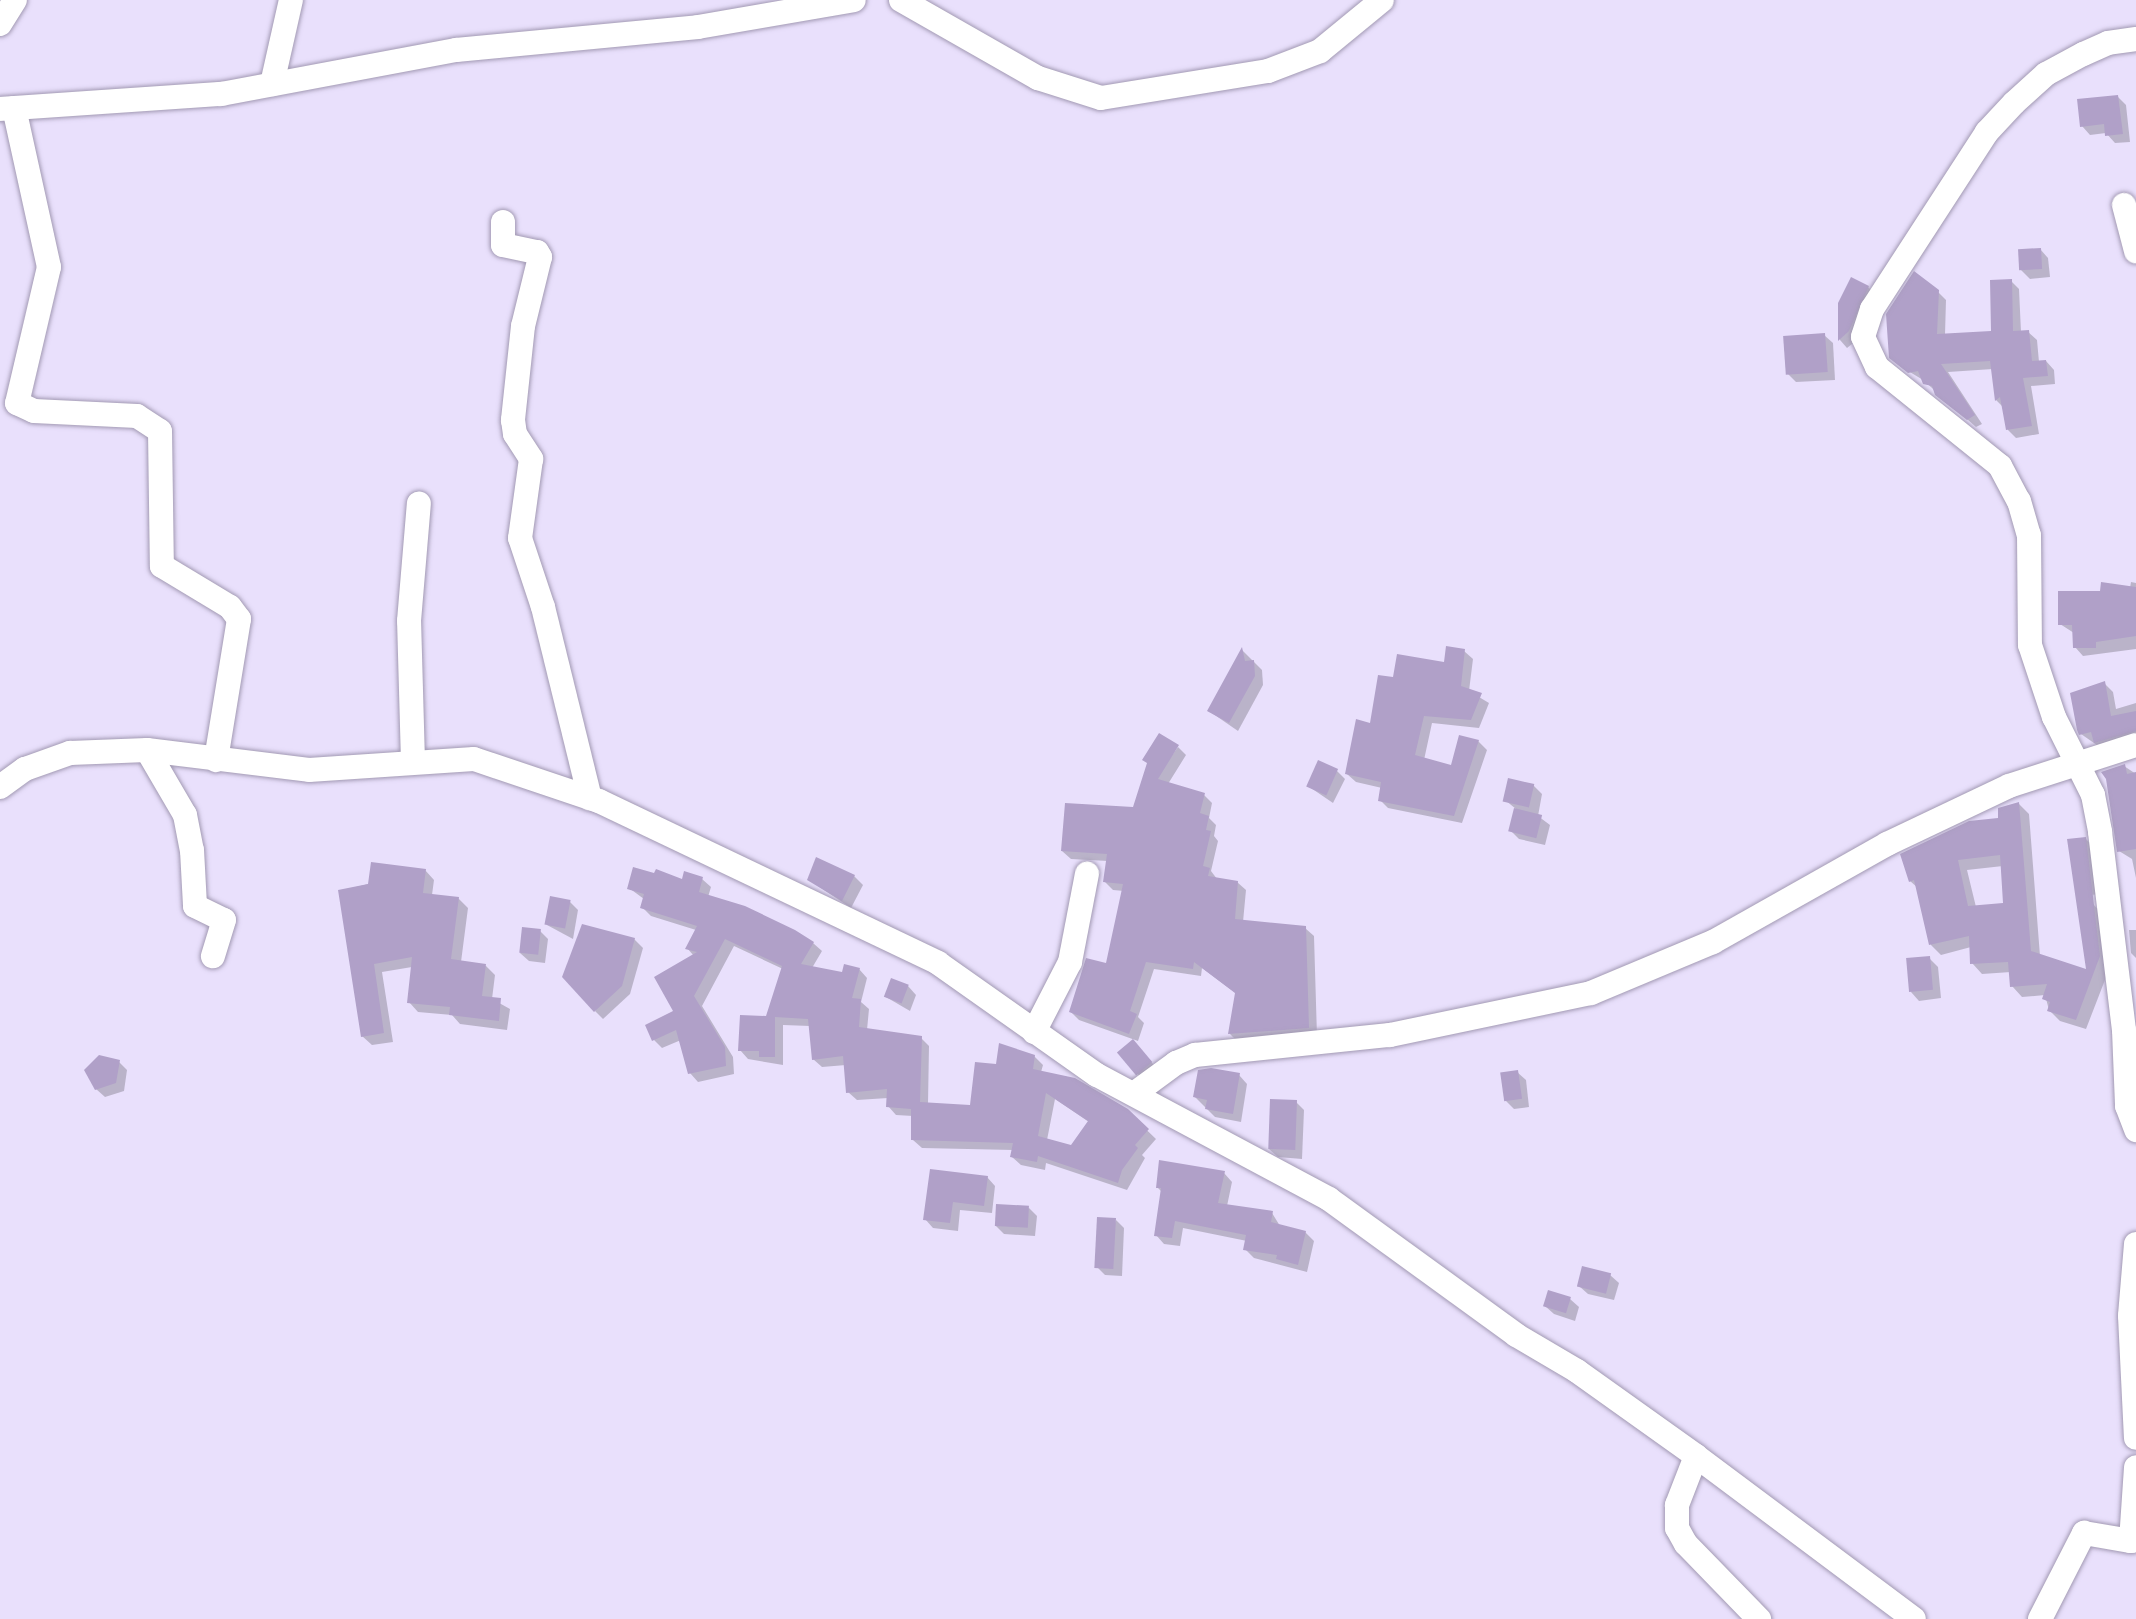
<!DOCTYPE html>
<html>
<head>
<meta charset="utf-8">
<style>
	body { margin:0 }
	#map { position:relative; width:2136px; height:1619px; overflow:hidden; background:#e9e0fc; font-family:Manrope,sans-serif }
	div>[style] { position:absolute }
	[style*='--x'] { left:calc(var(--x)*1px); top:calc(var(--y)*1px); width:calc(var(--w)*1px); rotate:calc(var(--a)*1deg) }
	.shadow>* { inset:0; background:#0003; transform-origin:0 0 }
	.building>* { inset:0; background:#b0a0c8; transform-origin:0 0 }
	.roads { filter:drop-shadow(0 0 2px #a299b3) drop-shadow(0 0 2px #a299b3) }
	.minor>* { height:24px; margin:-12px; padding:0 12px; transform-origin:12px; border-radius:12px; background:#fff }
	span { translate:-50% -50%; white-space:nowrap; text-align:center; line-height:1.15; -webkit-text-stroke:7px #fff; paint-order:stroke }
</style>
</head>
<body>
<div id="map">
	<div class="shadow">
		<div style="clip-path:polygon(2118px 97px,2126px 105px,2130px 142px,2115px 143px,2106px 133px,2090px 135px,2082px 126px)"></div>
		<div style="clip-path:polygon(2040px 249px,2048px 258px,2050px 277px,2030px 279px,2021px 270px)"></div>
		<div style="clip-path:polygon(2011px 281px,2019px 289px,2021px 332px,2028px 332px,2037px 340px,2039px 362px,2046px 361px,2054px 370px,2055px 384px,2031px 386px,2039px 434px,2016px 438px,2008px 430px,2004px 408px,1996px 400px,1993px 369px,1948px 372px,1982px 424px,1976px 427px,1923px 380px,1900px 366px,1938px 292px,1946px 300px,1945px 335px,1993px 332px)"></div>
		<div style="clip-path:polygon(1868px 287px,1877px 296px,1857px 340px,1847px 348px,1840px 340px,1840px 303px)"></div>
		<div style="clip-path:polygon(1824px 335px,1833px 343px,1835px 380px,1796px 382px,1788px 374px)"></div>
		<div style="clip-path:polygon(2131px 582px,2136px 583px,2136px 649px,2083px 656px,2075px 647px,2074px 633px,2060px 624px,2102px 593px,2130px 588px)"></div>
		<div style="clip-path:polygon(1242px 650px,1262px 670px,1263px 685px,1238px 731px,1209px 711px)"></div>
		<div style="clip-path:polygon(1464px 651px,1473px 659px,1469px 691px,1489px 703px,1479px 728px,1432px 723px,1424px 760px,1452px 768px,1478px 741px,1487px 750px,1462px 823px,1388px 808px,1380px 800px,1382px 788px,1356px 782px,1347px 774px,1394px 679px,1446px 664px)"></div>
		<div style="clip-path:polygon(2104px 683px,2113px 692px,2116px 709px,2136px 703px,2136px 742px,2104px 750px,2081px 734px)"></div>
		<div style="clip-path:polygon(1178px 747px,1186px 755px,1168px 784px,1204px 795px,1212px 803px,1209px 818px,1216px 825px,1214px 836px,1218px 841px,1211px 871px,1217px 879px,1237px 882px,1246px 890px,1243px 922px,1305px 928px,1314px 936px,1317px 1036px,1238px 1042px,1230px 1034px,1237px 994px,1202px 968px,1201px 976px,1154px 969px,1138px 1017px,1144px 1023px,1138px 1041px,1079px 1020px,1071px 1012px,1107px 966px,1124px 891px,1113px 890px,1105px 882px,1108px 861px,1071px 859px,1062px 851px,1134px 808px)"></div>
		<div style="clip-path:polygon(2124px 766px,2136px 774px,2136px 878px,2132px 859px,2119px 851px)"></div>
		<div style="clip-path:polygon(1337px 771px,1345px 779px,1333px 803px,1308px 786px)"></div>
		<div style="clip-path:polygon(1533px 785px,1542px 794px,1538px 816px,1550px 825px,1545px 845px,1519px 839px,1511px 831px,1516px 809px,1505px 800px)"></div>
		<div style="clip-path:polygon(evenodd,2019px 804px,2029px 814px,2040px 956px,2088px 972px,2093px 904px,2103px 915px,2110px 967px,2086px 1029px,2060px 1021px,2049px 1010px,2045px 995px,2022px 997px,2012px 986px,2011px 972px,1982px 974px,1972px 963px,1971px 947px,1941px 955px,1931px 945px,1918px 888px,1910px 881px,2019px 804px,2003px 866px,2005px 905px,1976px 907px,1967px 870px,2003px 866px)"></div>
		<div style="clip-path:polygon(2085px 838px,2098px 852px,2103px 894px,2088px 895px)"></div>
		<div style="clip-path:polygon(425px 870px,434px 880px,432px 895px,458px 898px,468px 908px,461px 962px,486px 966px,495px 975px,492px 999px,510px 1009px,507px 1030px,460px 1024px,452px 1015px,418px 1012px,409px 1002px,412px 967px,382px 972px,393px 1042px,372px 1045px,362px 1036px,340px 891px)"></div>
		<div style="clip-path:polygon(854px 876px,863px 885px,851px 908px,809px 880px)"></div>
		<div style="clip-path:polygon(evenodd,702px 879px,711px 887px,708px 897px,744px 908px,813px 943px,822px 951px,812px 968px,843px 974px,859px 969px,867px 978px,861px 1002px,869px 1009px,867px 1030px,921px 1038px,929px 1046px,928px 1104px,972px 1107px,997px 1066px,1034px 1056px,1043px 1065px,1041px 1072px,1127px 1111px,1156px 1139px,1142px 1155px,1145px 1158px,1127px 1190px,1046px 1163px,1045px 1170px,1021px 1165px,1012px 1157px,1013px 1150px,922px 1148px,913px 1140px,913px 1116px,896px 1115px,888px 1106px,888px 1098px,857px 1100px,848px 1092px,846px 1065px,822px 1067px,813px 1059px,810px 1026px,783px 1025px,783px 1065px,748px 1059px,740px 1050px,768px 1018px,783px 969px,734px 946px,702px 1006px,733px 1057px,734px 1074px,698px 1082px,690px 1073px,681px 1040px,662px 1048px,654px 1040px,676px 1012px,694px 956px,687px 948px,696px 930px,651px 916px,642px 907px,644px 899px,629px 888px,702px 879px,1055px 1099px,1089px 1122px,1072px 1147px,1047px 1140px,1055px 1099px)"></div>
		<div style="clip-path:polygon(570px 902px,578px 910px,573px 939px,547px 925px)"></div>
		<div style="clip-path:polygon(2129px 930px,2136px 930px,2136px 958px,2131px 953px)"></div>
		<div style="clip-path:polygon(540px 931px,548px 939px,545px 963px,529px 961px,520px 953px)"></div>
		<div style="clip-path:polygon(634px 939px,643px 948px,630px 994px,603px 1019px,595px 1011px)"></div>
		<div style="clip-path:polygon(1929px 958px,1938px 967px,1941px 998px,1919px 1001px,1911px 992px)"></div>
		<div style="clip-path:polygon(908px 986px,916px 995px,910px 1011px,886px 997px)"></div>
		<div style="left:1133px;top:1041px;width:40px;height:18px;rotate:49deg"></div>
		<div style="clip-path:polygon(119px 1062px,127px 1070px,124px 1091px,105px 1097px,96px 1089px)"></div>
		<div style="clip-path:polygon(1517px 1072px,1526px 1080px,1529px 1107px,1514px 1109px,1506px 1101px)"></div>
		<div style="clip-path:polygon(1239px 1075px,1247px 1084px,1241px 1122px,1215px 1117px,1195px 1097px)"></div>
		<div style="clip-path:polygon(1296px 1102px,1304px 1110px,1302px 1159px,1278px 1157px,1269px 1149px)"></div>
		<div style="clip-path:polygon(1224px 1173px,1232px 1182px,1227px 1206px,1272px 1213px,1280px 1226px,1305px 1232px,1314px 1241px,1307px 1272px,1254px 1258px,1245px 1249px,1247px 1241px,1183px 1228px,1180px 1246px,1164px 1244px,1156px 1235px,1162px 1192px,1157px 1187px)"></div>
		<div style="clip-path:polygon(987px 1177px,995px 1186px,992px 1213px,960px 1210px,958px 1231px,933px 1228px,925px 1219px)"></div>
		<div style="clip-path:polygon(1029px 1208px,1037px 1216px,1035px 1236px,1004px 1234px,996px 1226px)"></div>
		<div style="clip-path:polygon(1116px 1220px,1124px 1228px,1122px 1276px,1105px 1275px,1097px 1267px)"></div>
		<div style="clip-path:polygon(1610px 1275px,1619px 1283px,1614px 1300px,1588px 1294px,1579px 1286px)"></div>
		<div style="clip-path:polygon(1570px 1299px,1579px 1307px,1575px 1321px,1554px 1314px,1545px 1306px)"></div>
	</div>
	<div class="building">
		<div style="clip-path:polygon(2118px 95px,2123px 134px,2105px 136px,2104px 124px,2080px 127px,2077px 99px)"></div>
		<div style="left:2041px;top:248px;width:21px;height:23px;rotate:87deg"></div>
		<div style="clip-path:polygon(1914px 271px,1939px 290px,1937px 334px,1991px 331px,1990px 280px,2012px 279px,2013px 331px,2029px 330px,2032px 361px,2046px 360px,2048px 376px,2023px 378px,2032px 426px,2006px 430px,2000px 397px,1995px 401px,1990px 361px,1941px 364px,1975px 415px,1967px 420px,1935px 395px,1932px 386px,1923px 384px,1918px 371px,1908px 373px,1889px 358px,1886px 314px)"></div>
		<div style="clip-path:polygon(1851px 277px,1869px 286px,1849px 331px,1838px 341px,1838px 303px)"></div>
		<div style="left:1825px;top:333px;width:39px;height:42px;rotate:86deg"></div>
		<div style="clip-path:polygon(2101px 582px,2136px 587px,2136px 636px,2096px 642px,2096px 648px,2073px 648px,2072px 625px,2058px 625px,2058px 591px,2100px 591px)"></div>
		<div style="clip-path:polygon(1446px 646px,1465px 649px,1461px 686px,1482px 693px,1471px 720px,1424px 716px,1415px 755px,1451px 765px,1459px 735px,1479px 740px,1454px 816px,1378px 801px,1381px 782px,1345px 774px,1356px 719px,1370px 723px,1378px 675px,1393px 677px,1397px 654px,1444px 662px)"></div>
		<div style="clip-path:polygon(1242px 647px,1245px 661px,1254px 660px,1255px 676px,1229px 723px,1207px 711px)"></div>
		<div style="clip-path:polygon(2105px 681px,2111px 716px,2136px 711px,2136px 731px,2094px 743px,2091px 732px,2079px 735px,2077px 730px,2070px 693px)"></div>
		<div style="clip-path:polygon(1159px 733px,1179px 745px,1158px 779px,1205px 793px,1200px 813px,1209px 816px,1206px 830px,1211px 831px,1203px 866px,1210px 868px,1208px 876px,1238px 881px,1235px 919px,1306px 926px,1309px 1028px,1228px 1034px,1235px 993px,1194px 962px,1193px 969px,1146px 962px,1130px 1011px,1137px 1014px,1129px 1034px,1069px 1012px,1086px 958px,1106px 963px,1123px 884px,1103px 882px,1107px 854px,1061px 851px,1065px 803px,1133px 807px,1147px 763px,1142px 760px)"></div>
		<div style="left:1318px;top:760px;width:22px;height:29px;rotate:24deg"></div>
		<div style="clip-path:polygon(2125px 764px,2127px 774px,2136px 772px,2136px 849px,2117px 852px,2106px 779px,2101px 772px)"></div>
		<div style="left:1508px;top:778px;width:27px;height:24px;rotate:13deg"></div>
		<div style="clip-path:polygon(evenodd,2019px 802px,2031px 951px,2086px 969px,2067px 839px,2086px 837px,2100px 956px,2076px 1020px,2047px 1011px,2050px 1002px,2042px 999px,2047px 984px,2010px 987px,2008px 962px,1970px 964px,1969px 936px,1929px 945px,1914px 880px,1909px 882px,1900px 854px,1969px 821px,1998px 818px,1998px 808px,2019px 802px,2000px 855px,2003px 903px,1968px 906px,1958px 860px,2000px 855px)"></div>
		<div style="left:1514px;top:808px;width:29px;height:24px;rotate:14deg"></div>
		<div style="clip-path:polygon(816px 857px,855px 875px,842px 901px,807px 880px)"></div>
		<div style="clip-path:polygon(371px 862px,426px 869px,423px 893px,459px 897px,451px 959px,486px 964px,482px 996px,501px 998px,499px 1021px,449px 1015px,450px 1007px,407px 1003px,412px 957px,374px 964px,384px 1033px,361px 1037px,338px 890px,368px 884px)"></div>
		<div style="clip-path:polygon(evenodd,633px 867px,654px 873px,656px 869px,682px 879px,684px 871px,703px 877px,699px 892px,745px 906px,795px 930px,814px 942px,801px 964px,842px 972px,844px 964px,860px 968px,852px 998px,861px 999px,859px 1027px,922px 1036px,920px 1102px,970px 1105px,975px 1062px,996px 1064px,999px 1043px,1035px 1055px,1033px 1069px,1075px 1078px,1128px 1109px,1149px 1129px,1135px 1145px,1138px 1148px,1122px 1170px,1118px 1183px,1038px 1156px,1037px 1162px,1010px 1157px,1013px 1143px,911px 1140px,911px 1109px,886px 1107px,887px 1089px,846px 1093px,843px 1056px,812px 1060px,808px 1019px,775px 1017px,775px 1057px,759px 1057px,759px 1051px,738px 1051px,740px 1015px,766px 1016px,782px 966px,725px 939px,694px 996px,725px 1047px,726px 1066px,688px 1074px,676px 1030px,652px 1041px,645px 1025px,673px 1011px,654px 977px,697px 952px,685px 949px,697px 926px,640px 908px,644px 894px,627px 889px,633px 867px,1046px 1093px,1088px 1121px,1071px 1145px,1038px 1136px,1046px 1093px)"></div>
		<div style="left:550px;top:896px;width:21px;height:29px;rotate:11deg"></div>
		<div style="clip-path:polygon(582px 924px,635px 938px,622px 986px,594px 1012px,562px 977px)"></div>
		<div style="left:522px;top:927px;width:19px;height:26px;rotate:6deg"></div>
		<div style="left:1930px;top:956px;width:34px;height:24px;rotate:85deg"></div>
		<div style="left:891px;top:978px;width:19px;height:20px;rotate:21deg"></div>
		<div style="left:1133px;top:1039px;width:30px;height:21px;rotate:50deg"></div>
		<div style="clip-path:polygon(99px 1055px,120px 1060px,116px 1083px,95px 1090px,84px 1070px)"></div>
		<div style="clip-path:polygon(1211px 1068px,1240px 1073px,1233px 1114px,1205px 1109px,1207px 1100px,1193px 1097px,1198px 1070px)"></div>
		<div style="left:1518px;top:1070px;width:29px;height:18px;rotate:82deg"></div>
		<div style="left:1270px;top:1099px;width:27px;height:50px;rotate:2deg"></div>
		<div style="clip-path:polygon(1159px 1160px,1225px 1171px,1218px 1203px,1273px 1211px,1271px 1222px,1306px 1231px,1298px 1265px,1276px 1259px,1277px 1255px,1243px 1250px,1246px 1235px,1175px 1221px,1172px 1238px,1154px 1236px,1161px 1188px,1156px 1188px)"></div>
		<div style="clip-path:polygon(930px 1169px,988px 1176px,984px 1206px,953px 1202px,950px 1223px,923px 1220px)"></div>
		<div style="left:996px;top:1204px;width:33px;height:22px;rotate:3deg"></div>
		<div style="left:1097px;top:1217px;width:19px;height:51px;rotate:3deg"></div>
		<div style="left:1582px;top:1266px;width:30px;height:21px;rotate:14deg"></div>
		<div style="left:1548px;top:1290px;width:24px;height:17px;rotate:17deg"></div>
	</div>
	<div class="roads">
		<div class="minor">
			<div style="--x:901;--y:0;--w:158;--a:29.7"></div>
			<div style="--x:1038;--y:78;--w:66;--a:17.6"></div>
			<div style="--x:1101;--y:98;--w:169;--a:-9.2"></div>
			<div style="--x:1268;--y:71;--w:56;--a:-21"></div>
			<div style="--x:1320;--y:51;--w:80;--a:-39.4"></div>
			<div style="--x:0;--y:24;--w:28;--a:-58"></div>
			<div style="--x:2136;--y:39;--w:28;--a:172"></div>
			<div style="--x:2108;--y:43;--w:27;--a:156"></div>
			<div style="--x:2083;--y:54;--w:42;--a:151.6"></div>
			<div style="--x:2046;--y:74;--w:43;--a:137.8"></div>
			<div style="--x:2014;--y:103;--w:40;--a:133"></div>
			<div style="--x:1987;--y:132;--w:211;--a:123"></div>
			<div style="--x:1872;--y:309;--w:29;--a:108"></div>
			<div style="--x:1863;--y:337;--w:33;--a:65"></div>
			<div style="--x:1877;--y:367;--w:158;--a:38.8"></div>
			<div style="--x:2000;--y:466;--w:40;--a:62"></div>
			<div style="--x:2019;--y:501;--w:35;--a:74"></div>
			<div style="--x:2029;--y:535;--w:110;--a:89.5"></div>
			<div style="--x:2030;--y:645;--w:76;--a:71.6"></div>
			<div style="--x:2054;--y:717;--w:87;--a:63.4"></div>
			<div style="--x:2093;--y:795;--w:38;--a:79"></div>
			<div style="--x:2100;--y:832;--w:199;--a:83.1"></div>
			<div style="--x:2124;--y:1030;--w:76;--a:87.7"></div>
			<div style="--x:2127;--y:1106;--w:26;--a:69"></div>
			<div style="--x:272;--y:84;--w:86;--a:-77.3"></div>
			<div style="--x:14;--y:108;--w:163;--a:77.6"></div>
			<div style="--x:49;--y:267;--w:140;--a:103.2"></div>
			<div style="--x:17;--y:403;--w:19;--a:25"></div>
			<div style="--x:34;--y:411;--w:103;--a:2.8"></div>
			<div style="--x:137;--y:416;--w:27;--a:33"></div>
			<div style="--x:160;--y:431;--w:135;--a:89.2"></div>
			<div style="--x:162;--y:566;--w:79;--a:31.1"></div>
			<div style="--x:230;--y:607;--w:15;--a:53"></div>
			<div style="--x:239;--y:619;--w:143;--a:99.3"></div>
			<div style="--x:0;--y:109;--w:222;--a:-3.9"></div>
			<div style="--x:221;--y:94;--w:239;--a:-10.6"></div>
			<div style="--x:456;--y:50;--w:243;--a:-5.4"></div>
			<div style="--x:698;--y:27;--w:158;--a:-9.8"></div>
			<div style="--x:2124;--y:205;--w:48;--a:75.4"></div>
			<div style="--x:503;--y:222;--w:23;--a:90"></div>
			<div style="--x:503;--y:245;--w:35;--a:12"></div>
			<div style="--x:537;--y:252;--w:6;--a:59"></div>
			<div style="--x:540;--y:257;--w:71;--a:103.8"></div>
			<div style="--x:523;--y:326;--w:95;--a:96.1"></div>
			<div style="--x:513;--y:420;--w:14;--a:82"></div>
			<div style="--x:515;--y:434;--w:30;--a:57"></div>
			<div style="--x:531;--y:459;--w:80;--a:97.9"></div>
			<div style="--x:520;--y:538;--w:73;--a:71.6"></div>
			<div style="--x:543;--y:607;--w:197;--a:76.2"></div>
			<div style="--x:147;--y:750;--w:75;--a:59.7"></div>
			<div style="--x:185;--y:815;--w:36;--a:79"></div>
			<div style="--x:192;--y:850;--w:56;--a:86.9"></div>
			<div style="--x:195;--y:906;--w:32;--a:26"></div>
			<div style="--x:224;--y:920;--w:38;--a:107"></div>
			<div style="--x:413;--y:762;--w:141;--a:-91.6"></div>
			<div style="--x:409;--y:621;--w:118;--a:-85.2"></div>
			<div style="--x:0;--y:787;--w:31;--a:-36"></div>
			<div style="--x:25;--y:769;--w:48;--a:-19.6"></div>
			<div style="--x:70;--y:753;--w:77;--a:-2.2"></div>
			<div style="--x:147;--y:750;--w:163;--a:7"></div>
			<div style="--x:309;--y:770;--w:165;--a:-3.8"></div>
			<div style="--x:474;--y:759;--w:132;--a:18.6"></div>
			<div style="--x:599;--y:801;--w:376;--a:25.5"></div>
			<div style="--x:938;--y:963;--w:194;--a:35.2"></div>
			<div style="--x:1097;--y:1075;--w:263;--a:28.1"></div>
			<div style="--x:1329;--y:1199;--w:231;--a:36"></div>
			<div style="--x:1516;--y:1335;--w:71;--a:30.5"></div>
			<div style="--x:1577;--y:1371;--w:146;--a:35.5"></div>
			<div style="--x:1696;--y:1456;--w:272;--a:36.8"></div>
			<div style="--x:1034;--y:1032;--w:79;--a:-62.8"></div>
			<div style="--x:1070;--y:962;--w:90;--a:-79.1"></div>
			<div style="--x:1135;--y:1093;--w:51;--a:-36.2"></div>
			<div style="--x:1176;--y:1063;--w:21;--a:-23"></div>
			<div style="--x:1195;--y:1055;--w:196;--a:-5.9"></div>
			<div style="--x:1390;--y:1035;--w:205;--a:-11.8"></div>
			<div style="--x:1591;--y:993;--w:132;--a:-22.7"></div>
			<div style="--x:1713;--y:942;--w:200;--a:-29.4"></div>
			<div style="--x:1887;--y:844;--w:135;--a:-25.4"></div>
			<div style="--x:2009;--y:786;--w:133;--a:-17.9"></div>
			<div style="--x:2136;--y:1244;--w:72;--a:94.8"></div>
			<div style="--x:2130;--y:1316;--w:122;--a:87.2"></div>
			<div style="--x:1696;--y:1456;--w:53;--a:111.2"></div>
			<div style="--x:1677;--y:1505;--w:23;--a:90"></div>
			<div style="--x:1677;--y:1528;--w:18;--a:61"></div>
			<div style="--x:1686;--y:1544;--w:105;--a:45.8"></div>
			<div style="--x:2040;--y:1619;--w:97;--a:-62.9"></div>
			<div style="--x:2084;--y:1533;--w:48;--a:9.7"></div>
			<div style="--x:2131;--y:1541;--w:74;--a:-86.1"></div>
		</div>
	</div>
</div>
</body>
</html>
